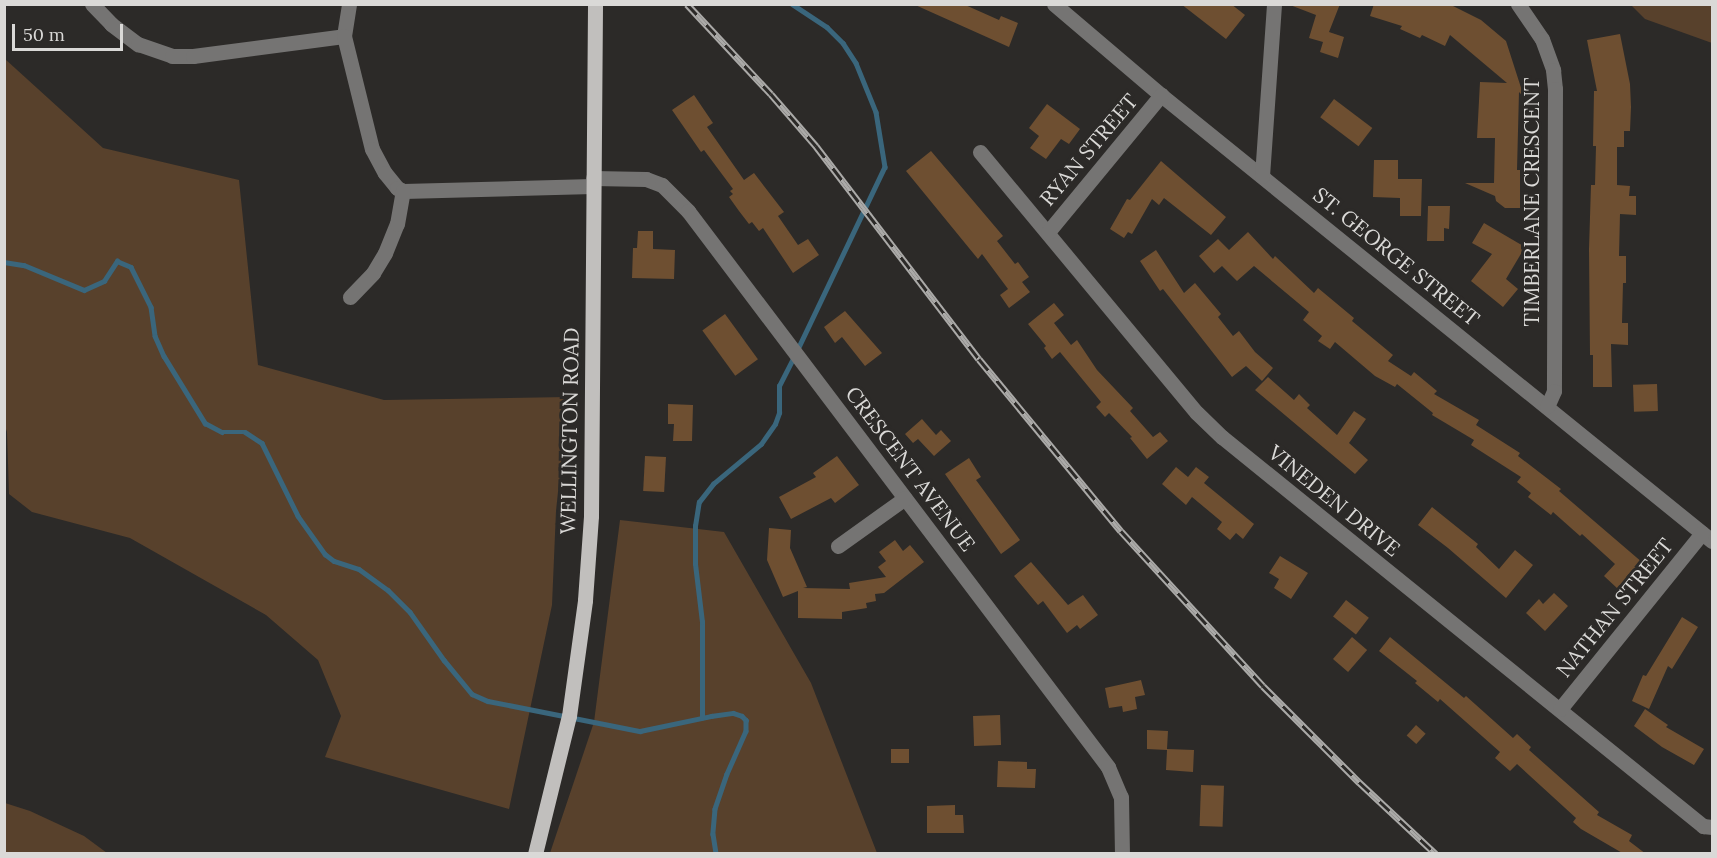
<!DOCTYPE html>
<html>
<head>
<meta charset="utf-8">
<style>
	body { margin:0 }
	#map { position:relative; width:1717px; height:858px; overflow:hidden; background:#2c2a28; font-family:Lora,serif }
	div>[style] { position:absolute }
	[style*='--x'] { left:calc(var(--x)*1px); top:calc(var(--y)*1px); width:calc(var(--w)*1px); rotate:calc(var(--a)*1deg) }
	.green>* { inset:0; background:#58412c }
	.stream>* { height:4.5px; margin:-2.25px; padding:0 2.25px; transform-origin:2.25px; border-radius:2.25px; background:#3a667c }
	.building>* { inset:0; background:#6e4f31; transform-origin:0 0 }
	.minor>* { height:15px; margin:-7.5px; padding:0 7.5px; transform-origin:7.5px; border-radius:7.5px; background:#757473 }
	.major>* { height:15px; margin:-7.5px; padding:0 7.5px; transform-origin:7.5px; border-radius:7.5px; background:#c1bfbd }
	.rail>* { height:7px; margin-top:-3.5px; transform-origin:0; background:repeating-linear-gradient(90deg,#2c2a28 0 14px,#abaaa8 0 28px); box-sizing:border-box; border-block:2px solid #abaaa8 }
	span { translate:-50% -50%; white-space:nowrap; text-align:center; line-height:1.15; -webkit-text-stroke:6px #2c2a28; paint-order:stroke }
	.street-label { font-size:21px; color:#dad9d7 }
	.frame { position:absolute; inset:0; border:6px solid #dad9d7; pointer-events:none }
	.scale { position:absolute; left:12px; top:24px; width:111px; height:27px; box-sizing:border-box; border:3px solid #dad9d7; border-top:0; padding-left:8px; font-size:18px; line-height:21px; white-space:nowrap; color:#dad9d7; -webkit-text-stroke:4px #2c2a28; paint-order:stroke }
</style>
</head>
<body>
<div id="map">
	<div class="green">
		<div style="clip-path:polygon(1631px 5px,1712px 5px,1712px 43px,1645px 19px)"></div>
		<div style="clip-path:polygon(5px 59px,103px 148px,239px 180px,258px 365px,384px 400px,568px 397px,556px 511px,552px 605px,509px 809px,325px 757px,341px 716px,318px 660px,266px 615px,130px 538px,32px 512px,9px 494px,7px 432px,4px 423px)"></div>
		<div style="clip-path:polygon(620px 520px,724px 532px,811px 683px,877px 853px,550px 853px,594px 722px)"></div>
		<div style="clip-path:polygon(5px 803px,30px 811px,84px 836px,107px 853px,5px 853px)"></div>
	</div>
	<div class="stream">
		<div style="--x:792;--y:4;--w:42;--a:33.3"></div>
		<div style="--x:827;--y:27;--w:23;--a:45"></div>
		<div style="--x:843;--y:43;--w:24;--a:57"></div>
		<div style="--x:856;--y:63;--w:53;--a:67.8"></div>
		<div style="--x:876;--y:112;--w:56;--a:80.7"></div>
		<div style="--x:885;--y:167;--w:202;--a:115.5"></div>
		<div style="--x:4;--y:262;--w:20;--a:9"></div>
		<div style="--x:24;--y:265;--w:65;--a:22.6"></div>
		<div style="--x:84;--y:290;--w:22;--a:-24"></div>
		<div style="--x:104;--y:281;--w:24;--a:-57"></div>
		<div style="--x:117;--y:261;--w:15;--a:23"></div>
		<div style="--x:131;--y:267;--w:45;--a:63.4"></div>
		<div style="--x:151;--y:307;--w:29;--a:82"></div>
		<div style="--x:155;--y:336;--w:22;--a:66"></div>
		<div style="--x:164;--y:356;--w:79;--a:58.5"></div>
		<div style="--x:205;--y:423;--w:19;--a:28"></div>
		<div style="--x:222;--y:432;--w:23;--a:0"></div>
		<div style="--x:245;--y:432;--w:20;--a:33"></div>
		<div style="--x:262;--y:443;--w:81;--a:63.7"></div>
		<div style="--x:298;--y:516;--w:47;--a:54.6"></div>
		<div style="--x:325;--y:554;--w:11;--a:38"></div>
		<div style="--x:334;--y:561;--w:26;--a:18"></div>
		<div style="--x:359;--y:569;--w:36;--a:36"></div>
		<div style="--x:388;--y:590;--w:31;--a:45"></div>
		<div style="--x:410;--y:612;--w:59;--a:54.7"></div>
		<div style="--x:444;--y:660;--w:44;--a:50.5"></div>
		<div style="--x:472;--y:694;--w:17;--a:24"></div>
		<div style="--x:488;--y:701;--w:155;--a:11.2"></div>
		<div style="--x:640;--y:731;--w:73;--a:-11.9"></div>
		<div style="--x:711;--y:716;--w:22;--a:-8"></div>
		<div style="--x:733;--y:713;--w:9;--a:18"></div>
		<div style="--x:742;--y:716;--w:6;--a:45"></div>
		<div style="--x:746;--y:720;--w:11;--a:90"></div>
		<div style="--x:746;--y:731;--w:47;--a:113.8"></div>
		<div style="--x:727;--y:774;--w:37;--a:109"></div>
		<div style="--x:715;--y:809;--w:25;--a:95"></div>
		<div style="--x:713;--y:834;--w:20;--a:81"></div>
		<div style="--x:702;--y:718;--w:96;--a:-90"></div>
		<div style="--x:702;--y:622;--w:58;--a:-96.9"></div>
		<div style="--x:695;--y:564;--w:38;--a:-90"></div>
		<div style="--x:695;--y:526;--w:24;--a:-81"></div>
		<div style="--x:699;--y:502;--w:23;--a:-52"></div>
		<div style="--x:713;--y:484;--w:62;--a:-39.8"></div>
		<div style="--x:761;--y:444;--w:24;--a:-55"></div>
		<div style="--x:775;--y:424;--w:12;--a:-70"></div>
		<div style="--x:779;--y:413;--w:27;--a:-90"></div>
		<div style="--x:779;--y:386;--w:34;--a:-63"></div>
	</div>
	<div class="building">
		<div style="clip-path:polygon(913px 4px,963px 4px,999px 20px,1001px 16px,1018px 23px,1009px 47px)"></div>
		<div style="clip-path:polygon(1181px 4px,1231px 4px,1245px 15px,1226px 39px)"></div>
		<div style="clip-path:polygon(1340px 4px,1329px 32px,1344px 37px,1338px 58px,1320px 52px,1323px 42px,1309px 38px,1316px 15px,1290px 5px)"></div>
		<div style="clip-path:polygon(1374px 4px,1449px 4px,1481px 20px,1506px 41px,1524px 97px,1519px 92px,1517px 170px,1520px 170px,1520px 208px,1505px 208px,1496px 201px,1495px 196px,1465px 183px,1494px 183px,1495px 138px,1477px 138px,1480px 82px,1507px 83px,1450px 35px,1445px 46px,1422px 35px,1420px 38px,1400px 29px,1402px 26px,1370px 16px)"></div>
		<div style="clip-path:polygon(1620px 34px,1630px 84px,1631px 107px,1630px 131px,1624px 131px,1624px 147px,1617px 147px,1617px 185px,1630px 186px,1629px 196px,1636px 196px,1636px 215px,1620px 214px,1619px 256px,1626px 256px,1626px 283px,1623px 283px,1622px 323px,1628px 323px,1628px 345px,1611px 344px,1612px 387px,1593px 387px,1593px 355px,1590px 355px,1589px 249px,1591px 185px,1595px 185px,1596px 146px,1593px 146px,1594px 91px,1597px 91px,1587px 40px)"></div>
		<div style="clip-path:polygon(694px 95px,713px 123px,707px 127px,744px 180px,754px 173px,784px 212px,778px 216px,798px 245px,808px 239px,819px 255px,793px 273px,763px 228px,759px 231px,752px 222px,749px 224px,739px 211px,729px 197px,733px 194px,730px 191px,733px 189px,704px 150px,701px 152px,672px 110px)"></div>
		<div style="left:1334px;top:99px;width:48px;height:23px;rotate:37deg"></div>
		<div style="clip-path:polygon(1047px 104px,1080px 129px,1069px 144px,1061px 139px,1046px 159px,1030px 148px,1039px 136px,1029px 128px)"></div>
		<div style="clip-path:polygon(931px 151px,1003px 236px,997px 241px,1015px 264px,1018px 262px,1029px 277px,1022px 282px,1030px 292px,1009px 308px,1000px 295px,1008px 289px,982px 254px,978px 259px,906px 171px)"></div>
		<div style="clip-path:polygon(1374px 160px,1398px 160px,1398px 179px,1422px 179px,1421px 216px,1400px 216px,1400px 198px,1373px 197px)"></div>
		<div style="clip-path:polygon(1161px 161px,1226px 217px,1211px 235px,1164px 198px,1159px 205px,1152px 199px,1132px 234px,1128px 232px,1124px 238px,1110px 229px,1127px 199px,1130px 200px)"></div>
		<div style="clip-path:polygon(1428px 206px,1450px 206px,1449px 229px,1444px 228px,1444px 241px,1427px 241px)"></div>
		<div style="clip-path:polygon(1484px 223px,1525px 247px,1506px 279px,1518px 289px,1503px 307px,1471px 281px,1492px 254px,1472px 243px)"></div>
		<div style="clip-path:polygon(638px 231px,653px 231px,653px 249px,675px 250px,674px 279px,632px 278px,633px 248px,637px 248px)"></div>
		<div style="clip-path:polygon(1248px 232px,1273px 259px,1275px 256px,1314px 293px,1318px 288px,1354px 318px,1352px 321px,1393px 355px,1388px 361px,1411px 376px,1414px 372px,1437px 391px,1434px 394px,1479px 420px,1476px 425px,1520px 453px,1518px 456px,1561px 489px,1559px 491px,1643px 563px,1618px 589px,1604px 576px,1615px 564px,1582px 534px,1580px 536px,1553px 512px,1551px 515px,1528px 497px,1531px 493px,1517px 482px,1521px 477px,1471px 445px,1474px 440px,1432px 415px,1433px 413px,1397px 384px,1395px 387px,1375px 376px,1335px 342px,1330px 349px,1318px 341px,1322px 336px,1303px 320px,1309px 312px,1254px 266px,1237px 281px,1222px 266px,1214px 273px,1199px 256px,1218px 239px,1229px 250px)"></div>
		<div style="clip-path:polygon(1156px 250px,1184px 293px,1195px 283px,1221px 314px,1218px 317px,1233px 336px,1239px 331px,1255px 352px,1273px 368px,1262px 381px,1246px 366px,1232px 377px,1163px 289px,1160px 291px,1140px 261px)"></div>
		<div style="clip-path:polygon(1054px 303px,1064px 315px,1054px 323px,1071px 345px,1077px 340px,1097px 370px,1133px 408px,1130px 411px,1153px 437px,1160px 432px,1168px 441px,1147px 459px,1130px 438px,1132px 437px,1109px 413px,1105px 417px,1096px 407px,1101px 402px,1060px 352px,1052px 359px,1044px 348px,1046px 346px,1028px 324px)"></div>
		<div style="clip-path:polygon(845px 311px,882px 353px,865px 366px,842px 337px,835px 343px,824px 327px)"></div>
		<div style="left:725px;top:314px;width:56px;height:28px;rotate:54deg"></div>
		<div style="clip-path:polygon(1268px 377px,1294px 400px,1299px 394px,1310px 405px,1307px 408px,1337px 435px,1354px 411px,1366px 419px,1349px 443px,1368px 460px,1355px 474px,1255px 390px)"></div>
		<div style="left:1657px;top:384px;width:27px;height:24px;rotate:88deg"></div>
		<div style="clip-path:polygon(668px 404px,693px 405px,692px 441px,673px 441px,674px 424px,668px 424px)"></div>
		<div style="clip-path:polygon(922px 419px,936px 435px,941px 430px,951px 441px,934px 456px,918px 439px,913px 443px,905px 434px)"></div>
		<div style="left:645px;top:456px;width:21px;height:35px;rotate:3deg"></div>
		<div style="clip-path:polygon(837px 456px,859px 485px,835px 503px,831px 498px,791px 519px,779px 497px,816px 477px,813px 473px)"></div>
		<div style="clip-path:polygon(969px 458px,981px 477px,976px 480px,1020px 540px,1001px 554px,945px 474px)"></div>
		<div style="clip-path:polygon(1176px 467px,1188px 477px,1196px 467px,1209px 477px,1204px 483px,1254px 524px,1243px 539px,1236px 533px,1230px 540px,1217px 529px,1222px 522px,1192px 497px,1186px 505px,1162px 484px)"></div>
		<div style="clip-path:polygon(1432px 507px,1478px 544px,1476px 547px,1499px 569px,1515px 550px,1533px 565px,1506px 598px,1448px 548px,1418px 525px)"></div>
		<div style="clip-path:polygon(769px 528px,791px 530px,790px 548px,807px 587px,803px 588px,850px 589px,849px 583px,886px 577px,878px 567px,886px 561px,879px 552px,895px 540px,903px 551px,910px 545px,924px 562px,884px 593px,875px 594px,876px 601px,866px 603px,867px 608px,842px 612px,842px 619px,798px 618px,798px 591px,783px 597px,767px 560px)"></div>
		<div style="clip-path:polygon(1280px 556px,1308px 573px,1291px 599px,1274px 588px,1279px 579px,1269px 573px)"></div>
		<div style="clip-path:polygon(1031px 562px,1068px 605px,1083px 595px,1098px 615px,1080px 629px,1077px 625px,1067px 633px,1043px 601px,1038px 605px,1014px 576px)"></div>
		<div style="clip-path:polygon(1554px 593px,1568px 606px,1545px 631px,1526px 613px,1539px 599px,1543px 604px)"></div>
		<div style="left:1346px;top:600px;width:29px;height:21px;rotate:38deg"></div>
		<div style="clip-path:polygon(1682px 617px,1698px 627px,1672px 669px,1668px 666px,1649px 709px,1632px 701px,1643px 675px,1646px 676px)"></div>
		<div style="left:1352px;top:637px;width:20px;height:29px;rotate:41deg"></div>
		<div style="clip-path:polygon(1390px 637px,1464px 698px,1466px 696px,1513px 738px,1517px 734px,1531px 747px,1529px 750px,1599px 812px,1597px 815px,1632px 835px,1629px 841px,1646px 854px,1624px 854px,1581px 829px,1573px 822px,1576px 818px,1517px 764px,1510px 771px,1495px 758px,1500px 752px,1440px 699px,1438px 702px,1415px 683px,1417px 681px,1379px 651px)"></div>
		<div style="clip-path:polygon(1141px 680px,1145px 695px,1135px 697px,1137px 709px,1123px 712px,1122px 706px,1109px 708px,1105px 688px)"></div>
		<div style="clip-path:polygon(1645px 709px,1668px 725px,1666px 727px,1704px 749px,1694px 765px,1662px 747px,1634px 726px)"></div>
		<div style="left:1000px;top:715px;width:30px;height:27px;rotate:88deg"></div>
		<div style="left:1416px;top:725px;width:13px;height:14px;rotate:42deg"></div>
		<div style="clip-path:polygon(1147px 730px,1168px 731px,1167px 749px,1194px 750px,1193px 772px,1166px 770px,1167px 750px,1147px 749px)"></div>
		<div style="left:891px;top:749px;width:18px;height:14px"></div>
		<div style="clip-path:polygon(998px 761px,1027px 762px,1027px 769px,1036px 769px,1035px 788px,997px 787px)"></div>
		<div style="left:1201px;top:785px;width:23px;height:41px;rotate:2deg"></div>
		<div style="clip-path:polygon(955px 805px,955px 815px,963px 815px,964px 833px,927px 833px,927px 806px)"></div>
	</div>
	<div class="minor">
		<div style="--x:92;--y:4;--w:28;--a:46"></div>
		<div style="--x:111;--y:24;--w:34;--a:37"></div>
		<div style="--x:138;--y:44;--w:36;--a:19"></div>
		<div style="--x:172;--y:56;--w:21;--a:0"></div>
		<div style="--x:193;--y:56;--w:152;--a:-7.5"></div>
		<div style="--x:344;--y:36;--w:32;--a:-81"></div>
		<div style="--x:1054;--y:4;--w:140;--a:40.4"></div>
		<div style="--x:1161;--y:95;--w:709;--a:38.99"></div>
		<div style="--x:1518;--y:4;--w:42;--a:55.6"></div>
		<div style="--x:1542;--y:39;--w:33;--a:70"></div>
		<div style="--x:1553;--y:70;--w:19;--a:84"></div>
		<div style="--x:1555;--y:89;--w:302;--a:90.2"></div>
		<div style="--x:1554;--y:391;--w:17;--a:114"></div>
		<div style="--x:344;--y:36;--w:116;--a:76.1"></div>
		<div style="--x:372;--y:149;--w:27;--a:62"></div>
		<div style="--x:385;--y:173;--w:19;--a:51"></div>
		<div style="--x:397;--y:188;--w:7;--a:27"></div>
		<div style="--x:403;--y:191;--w:190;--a:-1.5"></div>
		<div style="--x:980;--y:152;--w:339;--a:50.3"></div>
		<div style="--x:1197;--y:413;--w:35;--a:44"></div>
		<div style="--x:1222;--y:437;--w:619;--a:38.96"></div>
		<div style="--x:1703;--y:826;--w:9;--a:6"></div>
		<div style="--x:1262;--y:176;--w:172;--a:-86"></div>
		<div style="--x:593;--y:178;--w:53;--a:1.1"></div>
		<div style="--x:646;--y:179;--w:17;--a:21"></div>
		<div style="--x:662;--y:185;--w:37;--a:45"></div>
		<div style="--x:688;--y:211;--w:697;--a:52.93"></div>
		<div style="--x:1108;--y:767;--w:33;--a:67"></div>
		<div style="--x:1121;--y:797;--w:57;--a:89"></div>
		<div style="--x:1048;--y:232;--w:178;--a:-50.5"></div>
		<div style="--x:350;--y:297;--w:33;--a:-46"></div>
		<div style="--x:373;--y:273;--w:23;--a:-59"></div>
		<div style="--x:385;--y:253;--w:31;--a:-68"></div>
		<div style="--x:397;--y:224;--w:34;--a:-80"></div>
		<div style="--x:838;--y:546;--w:82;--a:-35.6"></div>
		<div style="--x:1560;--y:709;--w:226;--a:-51.1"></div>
	</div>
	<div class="major">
		<div style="--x:535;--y:854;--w:142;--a:-76.2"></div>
		<div style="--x:569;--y:716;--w:117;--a:-82.1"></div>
		<div style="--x:585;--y:600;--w:84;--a:-85.9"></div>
		<div style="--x:591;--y:516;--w:512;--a:-89.55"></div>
	</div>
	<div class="rail">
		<div style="--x:687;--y:4;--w:123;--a:47"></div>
		<div style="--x:771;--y:94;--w:69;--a:49.1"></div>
		<div style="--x:816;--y:146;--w:268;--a:52.6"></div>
		<div style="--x:979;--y:359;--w:223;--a:50.5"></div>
		<div style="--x:1121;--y:531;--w:210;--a:47.5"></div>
		<div style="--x:1263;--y:686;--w:136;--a:45"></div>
		<div style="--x:1359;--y:782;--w:105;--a:43.1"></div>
	</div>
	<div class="street-label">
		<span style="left:1089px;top:150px;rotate:-50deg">RYAN STREET</span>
		<span style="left:1532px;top:202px;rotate:-90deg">TIMBERLANE CRESCENT</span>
		<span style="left:1396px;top:257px;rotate:39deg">ST. GEORGE STREET</span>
		<span style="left:570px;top:431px;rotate:-89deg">WELLINGTON ROAD</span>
		<span style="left:910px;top:469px;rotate:53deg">CRESCENT AVENUE</span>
		<span style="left:1334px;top:501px;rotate:39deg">VINEDEN DRIVE</span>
		<span style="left:1615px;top:608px;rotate:-51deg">NATHAN STREET</span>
	</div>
	<div class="frame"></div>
	<div class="scale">50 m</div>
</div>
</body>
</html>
